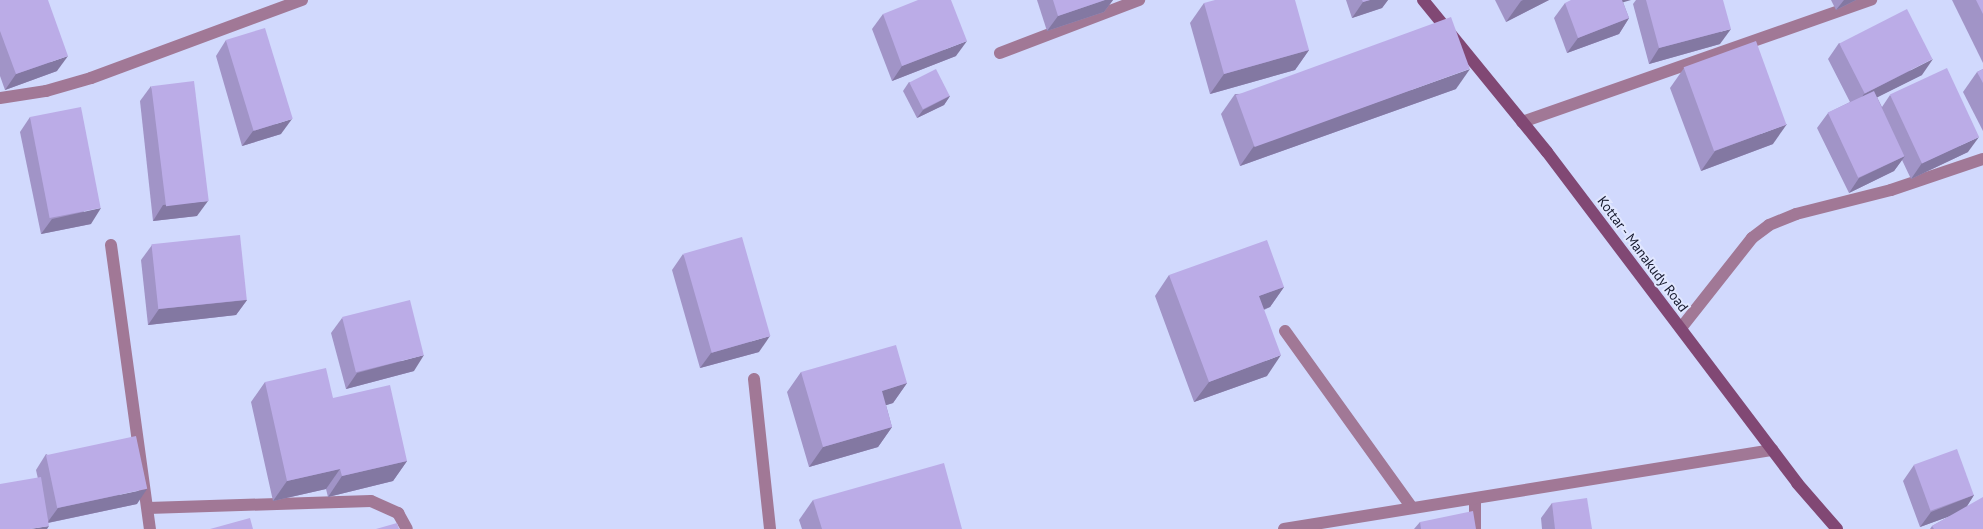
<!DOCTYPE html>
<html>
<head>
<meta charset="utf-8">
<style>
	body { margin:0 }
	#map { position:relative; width:1983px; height:529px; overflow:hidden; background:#d1d9fd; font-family:"PT Sans",sans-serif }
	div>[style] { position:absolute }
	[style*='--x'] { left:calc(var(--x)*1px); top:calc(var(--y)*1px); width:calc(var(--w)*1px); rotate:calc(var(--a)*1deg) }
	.service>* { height:12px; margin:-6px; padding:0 6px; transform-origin:6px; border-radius:6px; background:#a17896 }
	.minor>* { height:12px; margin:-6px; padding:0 6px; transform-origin:6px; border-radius:6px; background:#a17896 }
	.secondary>* { height:12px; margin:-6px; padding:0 6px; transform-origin:6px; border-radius:6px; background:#814874 }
	.wall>* { inset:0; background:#a194c7 }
	.shaded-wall>* { inset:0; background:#8378a2 }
	.building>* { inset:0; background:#bbace7; transform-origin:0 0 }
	span { translate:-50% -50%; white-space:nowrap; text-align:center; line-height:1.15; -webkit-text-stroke:4px #e1e7ff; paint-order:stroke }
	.street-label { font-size:14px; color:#16192e }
</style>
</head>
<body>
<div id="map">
	<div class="service">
		<div style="--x:1285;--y:331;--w:218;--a:54.3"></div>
		<div style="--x:1475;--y:500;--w:29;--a:90"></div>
	</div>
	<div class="minor">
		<div style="--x:1000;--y:53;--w:149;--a:-20.9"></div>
		<div style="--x:0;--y:98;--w:47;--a:-8.7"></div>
		<div style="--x:46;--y:91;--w:47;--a:-16.1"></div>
		<div style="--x:91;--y:78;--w:225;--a:-20.3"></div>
		<div style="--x:1522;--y:122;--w:370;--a:-19.3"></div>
		<div style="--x:111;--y:245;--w:287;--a:82.2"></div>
		<div style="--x:1681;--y:328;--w:115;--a:-51.7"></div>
		<div style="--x:1752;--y:238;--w:21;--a:-37"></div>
		<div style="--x:1769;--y:225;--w:29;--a:-22"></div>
		<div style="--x:1796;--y:214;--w:98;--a:-14.2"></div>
		<div style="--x:1891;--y:190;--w:97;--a:-18.6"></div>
		<div style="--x:754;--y:379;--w:151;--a:83.9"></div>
		<div style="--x:148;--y:508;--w:223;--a:-1.8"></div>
		<div style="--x:371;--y:501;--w:30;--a:24"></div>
		<div style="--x:398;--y:513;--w:18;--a:61"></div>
		<div style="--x:1284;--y:529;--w:495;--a:-9.2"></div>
	</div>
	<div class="secondary">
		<div style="--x:1423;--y:0;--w:196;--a:50.8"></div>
		<div style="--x:1547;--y:152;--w:415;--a:52.9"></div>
		<div style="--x:1797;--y:483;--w:61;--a:49"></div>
	</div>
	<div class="wall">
		<div style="clip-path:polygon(0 0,57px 71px,5px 90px,0 76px)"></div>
		<div style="clip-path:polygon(1037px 0,1113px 0,1104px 12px,1047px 31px)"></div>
		<div style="clip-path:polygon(1346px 0,1388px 0,1382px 8px,1352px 18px)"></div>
		<div style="clip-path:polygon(1495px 0,1549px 0,1506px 22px)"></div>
		<div style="clip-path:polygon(1636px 0,1723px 0,1720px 44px,1649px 64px,1633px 4px)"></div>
		<div style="clip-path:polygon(1831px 0,1856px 0,1836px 10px)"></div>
		<div style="clip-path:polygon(1952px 0,1983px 0,1983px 63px)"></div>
		<div style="clip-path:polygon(1623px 2px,1629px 18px,1619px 34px,1567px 53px,1554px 18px,1565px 3px)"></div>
		<div style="clip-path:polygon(1204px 3px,1309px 50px,1295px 70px,1210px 94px,1190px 23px)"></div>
		<div style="clip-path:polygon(883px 14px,956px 56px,892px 81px,872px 29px)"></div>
		<div style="clip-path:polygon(226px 40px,281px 134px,242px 146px,216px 56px)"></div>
		<div style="clip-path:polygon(1839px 43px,1922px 75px,1877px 97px,1882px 107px,1890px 95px,1968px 152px,1911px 179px,1902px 160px,1894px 171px,1849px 193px,1817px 128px,1828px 113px,1850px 102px,1828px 59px)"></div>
		<div style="clip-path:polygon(1684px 68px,1773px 144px,1701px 171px,1670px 88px)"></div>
		<div style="clip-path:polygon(1983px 69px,1983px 131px,1963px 92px,1977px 72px)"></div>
		<div style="clip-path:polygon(909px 82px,950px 96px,944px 105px,917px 118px,903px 91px)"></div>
		<div style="clip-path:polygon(151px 86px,197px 216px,153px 221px,140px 101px)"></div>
		<div style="clip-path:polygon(1456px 89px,1240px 166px,1221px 114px,1235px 94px)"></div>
		<div style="clip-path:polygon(30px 117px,91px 224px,41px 234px,20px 132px)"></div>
		<div style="clip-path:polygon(152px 245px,247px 300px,236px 315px,148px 325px,141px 260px)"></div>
		<div style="clip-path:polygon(683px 254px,759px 352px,700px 368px,672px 270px)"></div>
		<div style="clip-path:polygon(1169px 275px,1284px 287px,1270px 307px,1264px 310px,1267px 376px,1194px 402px,1155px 296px)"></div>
		<div style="clip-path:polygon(342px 318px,414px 371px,346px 389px,331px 333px)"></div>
		<div style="clip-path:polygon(801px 372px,907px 383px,893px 403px,886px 405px,892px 427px,878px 447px,809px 467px,787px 392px)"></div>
		<div style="clip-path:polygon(265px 382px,333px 398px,407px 461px,393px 481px,328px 497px,326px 489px,273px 501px,251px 402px)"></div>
		<div style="clip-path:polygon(46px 454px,137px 504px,48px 523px,36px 470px)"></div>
		<div style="clip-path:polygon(1914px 465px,1974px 495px,1967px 506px,1983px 529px,1930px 529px,1932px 526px,1950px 516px,1920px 527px,1903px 481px)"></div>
		<div style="clip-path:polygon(813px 500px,962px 529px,802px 529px,799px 520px)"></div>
		<div style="clip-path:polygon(1552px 503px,1592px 529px,1542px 529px,1541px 518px)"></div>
		<div style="clip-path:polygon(1420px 522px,1476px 529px,1414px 529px)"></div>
	</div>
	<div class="shaded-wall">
		<div style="clip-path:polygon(1105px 0,1113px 0,1104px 12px,1047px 31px,1058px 16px)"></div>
		<div style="clip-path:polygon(1370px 0,1388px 0,1382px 8px,1352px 18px,1363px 2px)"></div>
		<div style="clip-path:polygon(1523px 0,1549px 0,1506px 22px,1521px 1px)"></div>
		<div style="clip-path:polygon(1618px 0,1631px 0,1614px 5px)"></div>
		<div style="clip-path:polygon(1844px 0,1856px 0,1836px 10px)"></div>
		<div style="clip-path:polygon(1629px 18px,1619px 34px,1567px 53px,1578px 38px)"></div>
		<div style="clip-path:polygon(1731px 29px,1720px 44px,1649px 64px,1659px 48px)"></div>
		<div style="clip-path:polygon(967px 41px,956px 56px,892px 81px,902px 66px)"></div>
		<div style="clip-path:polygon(1309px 50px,1295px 70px,1210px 94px,1224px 74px)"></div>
		<div style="clip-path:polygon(68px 56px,57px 71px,5px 90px,16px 74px)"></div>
		<div style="clip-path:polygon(1933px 59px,1922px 75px,1854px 109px,1864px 94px)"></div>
		<div style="clip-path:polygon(1470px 69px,1456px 89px,1240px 166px,1254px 146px)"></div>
		<div style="clip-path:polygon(950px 96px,944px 105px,917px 118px,923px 110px)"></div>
		<div style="clip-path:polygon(292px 119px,281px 134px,242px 146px,253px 131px)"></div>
		<div style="clip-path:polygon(1787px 124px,1773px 144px,1701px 171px,1715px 151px)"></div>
		<div style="clip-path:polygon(1979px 137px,1968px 152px,1911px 179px,1922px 163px)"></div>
		<div style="clip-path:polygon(1905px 156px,1894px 171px,1849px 193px,1859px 178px)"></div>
		<div style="clip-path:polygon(208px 201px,197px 216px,153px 221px,163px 205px)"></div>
		<div style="clip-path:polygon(101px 208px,91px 224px,41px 234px,52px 219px)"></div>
		<div style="clip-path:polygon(1284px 287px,1270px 307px,1245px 316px,1259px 296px)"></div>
		<div style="clip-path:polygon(247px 300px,236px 315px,148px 325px,159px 309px)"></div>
		<div style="clip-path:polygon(770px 336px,759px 352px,700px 368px,711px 353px)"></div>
		<div style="clip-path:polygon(424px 355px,414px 371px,346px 389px,357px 373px)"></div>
		<div style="clip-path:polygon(1281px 355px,1267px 376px,1194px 402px,1209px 382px)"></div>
		<div style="clip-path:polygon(907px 383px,893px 403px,868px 411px,882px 391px)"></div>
		<div style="clip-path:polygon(892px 427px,878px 447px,809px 467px,823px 447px)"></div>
		<div style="clip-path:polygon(407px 461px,393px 481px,328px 497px,342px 476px)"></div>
		<div style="clip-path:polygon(340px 469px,326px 489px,273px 501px,287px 481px)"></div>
		<div style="clip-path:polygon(147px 489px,137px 504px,47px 523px,58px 508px)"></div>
		<div style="clip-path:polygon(1974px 495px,1964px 511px,1920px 527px,1931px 512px)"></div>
		<div style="clip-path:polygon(49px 526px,47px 529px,30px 529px)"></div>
	</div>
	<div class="building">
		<div style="clip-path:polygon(0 0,48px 0,68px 56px,16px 74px,0 31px)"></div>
		<div style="clip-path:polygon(918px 0,951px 0,967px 41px,902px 66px,883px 14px)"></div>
		<div style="clip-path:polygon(1053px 0,1105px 0,1058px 16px)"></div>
		<div style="clip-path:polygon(1215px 0,1295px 0,1309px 50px,1224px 74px,1204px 3px)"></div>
		<div style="clip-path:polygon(1362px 0,1370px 0,1363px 2px)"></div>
		<div style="clip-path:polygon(1571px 0,1622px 0,1629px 18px,1578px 38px,1565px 3px)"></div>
		<div style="clip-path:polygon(1646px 0,1723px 0,1731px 29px,1659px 48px)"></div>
		<div style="clip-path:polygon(1976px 0,1983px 0,1983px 14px)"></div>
		<div style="left:1907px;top:9px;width:56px;height:76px;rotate:63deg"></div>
		<div style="left:1451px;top:17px;width:55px;height:229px;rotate:70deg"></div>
		<div style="left:265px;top:28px;width:95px;height:41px;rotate:73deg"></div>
		<div style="left:1756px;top:41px;width:89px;height:77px;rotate:70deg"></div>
		<div style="left:1947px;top:68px;width:76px;height:63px;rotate:65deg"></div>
		<div style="left:936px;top:69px;width:30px;height:30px;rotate:63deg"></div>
		<div style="clip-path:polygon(1983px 69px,1983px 83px,1977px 72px)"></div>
		<div style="left:194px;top:81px;width:121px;height:43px;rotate:83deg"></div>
		<div style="left:1874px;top:91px;width:72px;height:51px;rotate:65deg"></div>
		<div style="left:81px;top:107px;width:103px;height:52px;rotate:79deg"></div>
		<div style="left:240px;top:235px;width:65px;height:89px;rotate:84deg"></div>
		<div style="left:742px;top:237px;width:103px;height:61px;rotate:74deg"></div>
		<div style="clip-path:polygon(1267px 240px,1284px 287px,1259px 296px,1281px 355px,1209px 382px,1169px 275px)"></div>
		<div style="left:410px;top:300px;width:57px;height:70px;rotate:76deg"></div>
		<div style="clip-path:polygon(896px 345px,907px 383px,882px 391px,892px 427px,823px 447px,801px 372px)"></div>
		<div style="clip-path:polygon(326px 368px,333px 398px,390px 385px,407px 461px,342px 476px,340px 469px,287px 481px,265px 382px)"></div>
		<div style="left:136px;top:436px;width:54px;height:92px;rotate:78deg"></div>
		<div style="left:1957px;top:449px;width:49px;height:46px;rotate:70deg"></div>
		<div style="clip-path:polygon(944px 463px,962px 529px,822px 529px,813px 500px)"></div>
		<div style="clip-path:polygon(41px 477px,49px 526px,30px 529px,0 529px,0 484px)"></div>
		<div style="clip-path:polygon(1983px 497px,1983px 529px,1934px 529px,1932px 526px)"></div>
		<div style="clip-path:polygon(1587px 498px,1592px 529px,1555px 529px,1552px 503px)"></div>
		<div style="clip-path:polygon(1473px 511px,1476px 529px,1421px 529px,1420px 522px)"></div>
		<div style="clip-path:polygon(250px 518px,253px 529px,210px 529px)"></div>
		<div style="clip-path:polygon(397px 523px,399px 529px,376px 529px)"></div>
	</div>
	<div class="street-label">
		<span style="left:1643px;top:254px;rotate:53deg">Kottar - Manakudy Road</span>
	</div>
</div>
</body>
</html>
